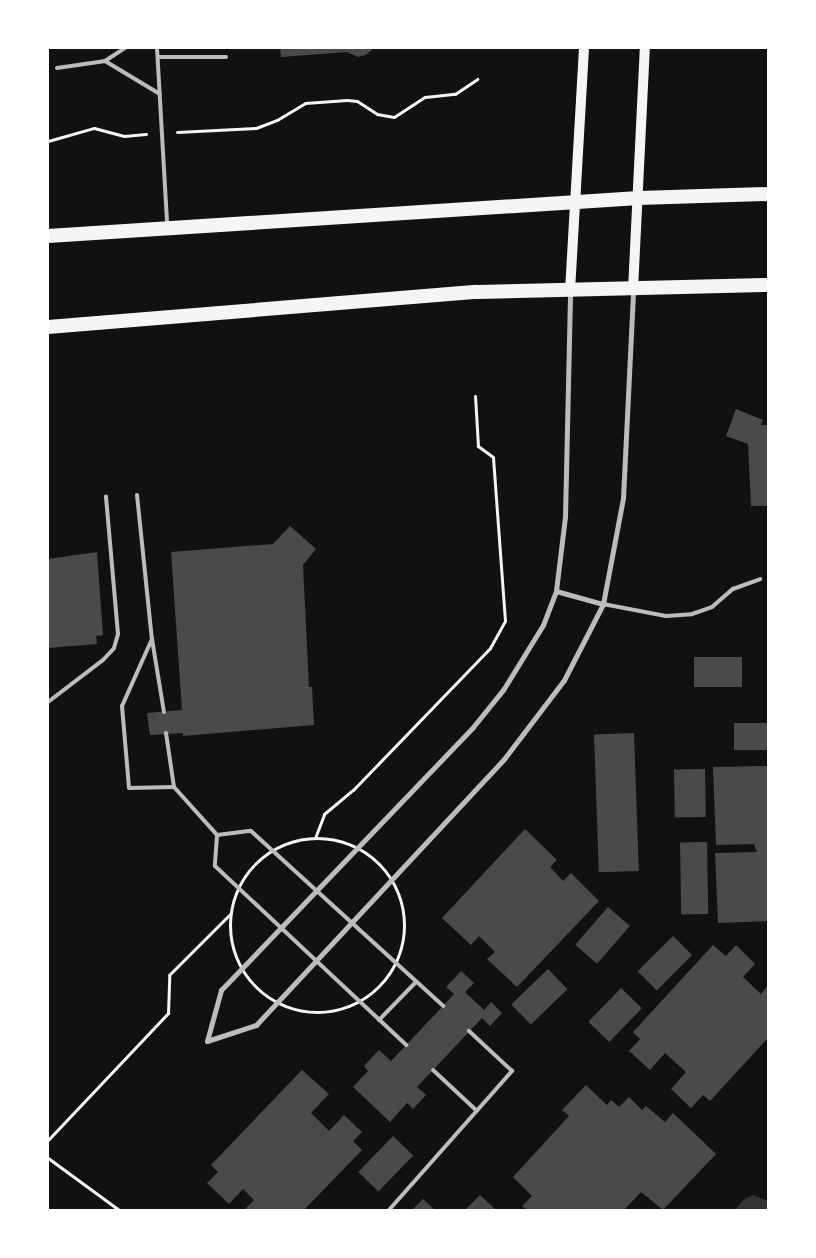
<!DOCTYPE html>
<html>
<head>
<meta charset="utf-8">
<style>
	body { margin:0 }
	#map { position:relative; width:816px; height:1258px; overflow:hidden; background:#111; font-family:Poppins,sans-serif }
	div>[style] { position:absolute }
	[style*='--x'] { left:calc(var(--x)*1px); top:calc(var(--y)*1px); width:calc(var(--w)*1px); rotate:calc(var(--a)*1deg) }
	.water>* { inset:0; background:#333 }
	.building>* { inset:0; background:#4a4a4a; transform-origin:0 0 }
	.path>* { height:3px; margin:-1.5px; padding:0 1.5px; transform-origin:1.5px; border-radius:1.5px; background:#f5f5f5 }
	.path>.ring { margin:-1.5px; padding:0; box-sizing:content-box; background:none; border:3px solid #f5f5f5; border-radius:50% }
	.service>* { height:4px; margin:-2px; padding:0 2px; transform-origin:2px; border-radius:2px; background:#bcbcbc }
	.minor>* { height:5px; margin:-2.5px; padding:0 2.5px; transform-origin:2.5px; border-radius:2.5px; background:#bcbcbc }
	.secondary>* { height:10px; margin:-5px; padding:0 5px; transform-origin:5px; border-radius:5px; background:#f5f5f5 }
	.trunk>* { height:14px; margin:-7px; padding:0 7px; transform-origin:7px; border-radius:7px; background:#f5f5f5 }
	span { translate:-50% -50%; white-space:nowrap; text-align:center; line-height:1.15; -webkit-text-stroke:4px #fff; paint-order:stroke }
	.frame { position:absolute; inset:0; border:49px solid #fff; pointer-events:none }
</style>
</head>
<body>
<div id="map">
	<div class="water">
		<div style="clip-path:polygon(753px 1195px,768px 1201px,768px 1210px,735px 1210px,743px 1200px)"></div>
	</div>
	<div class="building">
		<div style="clip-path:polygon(280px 48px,374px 48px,366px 55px,358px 57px,347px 52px,281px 57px)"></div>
		<div style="clip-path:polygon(736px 409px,763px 420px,761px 425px,768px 425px,768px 506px,751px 506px,748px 444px,726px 436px)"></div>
		<div style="clip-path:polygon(290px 526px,316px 549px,303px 565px,309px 687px,312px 687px,314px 725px,183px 736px,183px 733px,150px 735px,147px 713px,182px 710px,171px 552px,273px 544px)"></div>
		<div style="clip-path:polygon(97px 552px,103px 635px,96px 636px,97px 644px,48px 648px,48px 559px)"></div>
		<div style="left:742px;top:657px;width:30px;height:48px;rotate:90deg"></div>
		<div style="left:768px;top:723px;width:27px;height:34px;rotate:90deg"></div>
		<div style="left:634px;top:733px;width:138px;height:40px;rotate:88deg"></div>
		<div style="clip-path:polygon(768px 766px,768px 921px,718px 923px,715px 853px,757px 852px,754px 844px,716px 845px,713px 767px)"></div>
		<div style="left:705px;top:769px;width:48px;height:31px;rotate:89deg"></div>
		<div style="clip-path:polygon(525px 829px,557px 860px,550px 867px,563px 881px,571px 873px,599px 901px,517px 987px,487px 959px,495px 952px,479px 936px,471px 945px,442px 918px)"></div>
		<div style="left:707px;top:842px;width:72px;height:27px;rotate:89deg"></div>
		<div style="left:608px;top:907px;width:29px;height:50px;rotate:41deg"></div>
		<div style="left:673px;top:936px;width:27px;height:50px;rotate:45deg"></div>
		<div style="clip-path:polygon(713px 945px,726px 956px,736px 945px,755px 964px,743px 977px,761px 994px,768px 985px,768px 1038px,710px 1101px,703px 1095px,691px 1108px,671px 1089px,686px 1072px,665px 1053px,650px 1070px,629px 1051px,640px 1039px,633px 1032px)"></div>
		<div style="left:548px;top:969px;width:28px;height:51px;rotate:46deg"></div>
		<div style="clip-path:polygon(461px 971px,474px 983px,465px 992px,484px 1010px,491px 1002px,502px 1013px,490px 1026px,482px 1018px,417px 1087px,426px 1095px,413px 1109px,407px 1103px,390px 1122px,353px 1087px,368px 1071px,364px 1066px,379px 1050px,391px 1061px,443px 1006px,454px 994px,446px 987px)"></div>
		<div style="left:621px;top:988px;width:29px;height:47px;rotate:44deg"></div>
		<div style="clip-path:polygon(302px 1070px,329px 1094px,311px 1113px,329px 1131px,344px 1115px,362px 1132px,353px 1141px,362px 1150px,304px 1210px,244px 1210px,254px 1200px,243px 1189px,229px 1204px,207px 1183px,218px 1172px,211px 1165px)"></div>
		<div style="clip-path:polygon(586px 1085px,607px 1105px,611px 1100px,619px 1107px,629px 1097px,642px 1110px,646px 1106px,665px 1122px,673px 1113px,716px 1154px,663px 1210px,641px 1192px,624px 1210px,527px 1210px,522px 1206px,532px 1196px,513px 1177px,569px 1116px,562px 1110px)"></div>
		<div style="left:393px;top:1136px;width:28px;height:50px;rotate:44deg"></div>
		<div style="clip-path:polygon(480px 1195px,496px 1210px,465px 1210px)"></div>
		<div style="clip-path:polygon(423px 1199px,435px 1210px,412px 1210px)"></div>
	</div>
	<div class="path">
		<div style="--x:177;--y:132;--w:79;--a:-2.9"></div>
		<div style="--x:256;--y:128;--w:22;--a:-21"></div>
		<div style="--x:277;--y:120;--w:33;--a:-31"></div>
		<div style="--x:305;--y:103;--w:42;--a:-4.1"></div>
		<div style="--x:347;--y:100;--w:10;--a:6"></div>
		<div style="--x:357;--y:101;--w:24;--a:33"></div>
		<div style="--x:377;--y:114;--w:17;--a:10"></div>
		<div style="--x:394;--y:117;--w:37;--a:-33"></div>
		<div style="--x:425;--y:97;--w:30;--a:-6"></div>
		<div style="--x:455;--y:94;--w:27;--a:-34"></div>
		<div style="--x:48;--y:141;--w:48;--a:-15.8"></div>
		<div style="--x:94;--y:128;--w:31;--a:15"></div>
		<div style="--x:124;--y:136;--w:22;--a:-5"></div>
		<div class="ring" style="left:230px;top:838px;width:171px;height:171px"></div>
		<div style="--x:315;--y:838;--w:26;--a:-69"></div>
		<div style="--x:324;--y:814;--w:38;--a:-40"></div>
		<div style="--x:353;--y:790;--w:197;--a:-46"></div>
		<div style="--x:490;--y:648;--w:31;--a:-61"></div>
		<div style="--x:505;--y:621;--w:164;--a:-94.2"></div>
		<div style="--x:493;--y:457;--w:19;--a:-144"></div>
		<div style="--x:478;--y:446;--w:50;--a:-93.4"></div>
		<div style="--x:48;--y:1140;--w:175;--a:-46.6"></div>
		<div style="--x:168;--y:1013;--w:38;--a:-88"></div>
		<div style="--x:169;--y:975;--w:86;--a:-45"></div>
		<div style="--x:48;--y:1158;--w:88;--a:36.2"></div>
	</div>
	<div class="service">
		<div style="--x:157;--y:48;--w:176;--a:86.7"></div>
		<div style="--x:158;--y:57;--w:68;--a:0"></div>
		<div style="--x:105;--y:61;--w:64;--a:31"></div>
		<div style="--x:57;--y:68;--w:49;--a:-8.3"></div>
		<div style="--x:105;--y:61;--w:24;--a:-33"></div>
		<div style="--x:137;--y:495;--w:145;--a:84.1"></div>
		<div style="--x:152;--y:639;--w:73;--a:114.1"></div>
		<div style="--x:122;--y:706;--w:82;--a:85.1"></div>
		<div style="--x:129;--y:788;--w:45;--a:-1.3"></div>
		<div style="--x:603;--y:604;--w:64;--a:10.8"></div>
		<div style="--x:666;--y:616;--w:26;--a:-4"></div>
		<div style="--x:692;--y:614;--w:21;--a:-19"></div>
		<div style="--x:712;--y:607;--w:28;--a:-41"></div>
		<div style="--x:733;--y:589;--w:29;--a:-20"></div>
		<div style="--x:152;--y:639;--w:74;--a:80.7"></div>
		<div style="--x:48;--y:702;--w:69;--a:-37.4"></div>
		<div style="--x:103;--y:660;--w:16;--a:-47"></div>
		<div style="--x:114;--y:648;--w:15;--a:-74"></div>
		<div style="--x:118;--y:634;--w:138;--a:-95"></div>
		<div style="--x:166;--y:733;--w:55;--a:81.6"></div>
		<div style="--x:174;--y:787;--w:64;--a:48.1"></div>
		<div style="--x:217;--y:835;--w:31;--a:94"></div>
		<div style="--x:215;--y:866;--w:262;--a:43.1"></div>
		<div style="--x:217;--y:835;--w:34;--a:-7"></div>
		<div style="--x:251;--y:831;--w:260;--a:42.3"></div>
		<div style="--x:379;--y:1020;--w:53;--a:-45.8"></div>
		<div style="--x:433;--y:1070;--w:59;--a:42.9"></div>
		<div style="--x:389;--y:1210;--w:186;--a:-48.5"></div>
		<div style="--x:512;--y:1071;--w:59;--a:-137.1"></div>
	</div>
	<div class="minor">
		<div style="--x:556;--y:591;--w:49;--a:15.5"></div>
		<div style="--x:207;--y:1041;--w:52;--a:-18.1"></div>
		<div style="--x:256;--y:1025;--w:364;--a:-47"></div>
		<div style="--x:504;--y:759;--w:99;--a:-52.8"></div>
		<div style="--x:564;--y:680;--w:85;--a:-62.8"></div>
		<div style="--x:603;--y:604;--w:108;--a:-79.3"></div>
		<div style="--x:623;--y:498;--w:208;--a:-87.2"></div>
		<div style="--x:207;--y:1041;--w:53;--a:-74.6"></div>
		<div style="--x:221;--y:990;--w:364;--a:-46.2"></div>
		<div style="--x:473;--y:727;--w:48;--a:-51"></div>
		<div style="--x:503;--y:690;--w:76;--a:-58.4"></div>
		<div style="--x:543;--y:625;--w:36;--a:-69"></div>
		<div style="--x:556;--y:591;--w:75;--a:-83.1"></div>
		<div style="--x:565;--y:517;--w:226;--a:-88.7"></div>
	</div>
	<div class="secondary">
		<div style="--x:633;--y:290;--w:242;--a:-87.2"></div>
		<div style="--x:570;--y:291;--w:243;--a:-86.7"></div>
	</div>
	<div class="trunk">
		<div style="--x:48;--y:236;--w:592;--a:-3.68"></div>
		<div style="--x:639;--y:198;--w:129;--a:-1.8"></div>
		<div style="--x:48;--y:327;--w:430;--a:-4.7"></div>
		<div style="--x:477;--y:292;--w:291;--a:-1.4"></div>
	</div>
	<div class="frame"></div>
</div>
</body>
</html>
